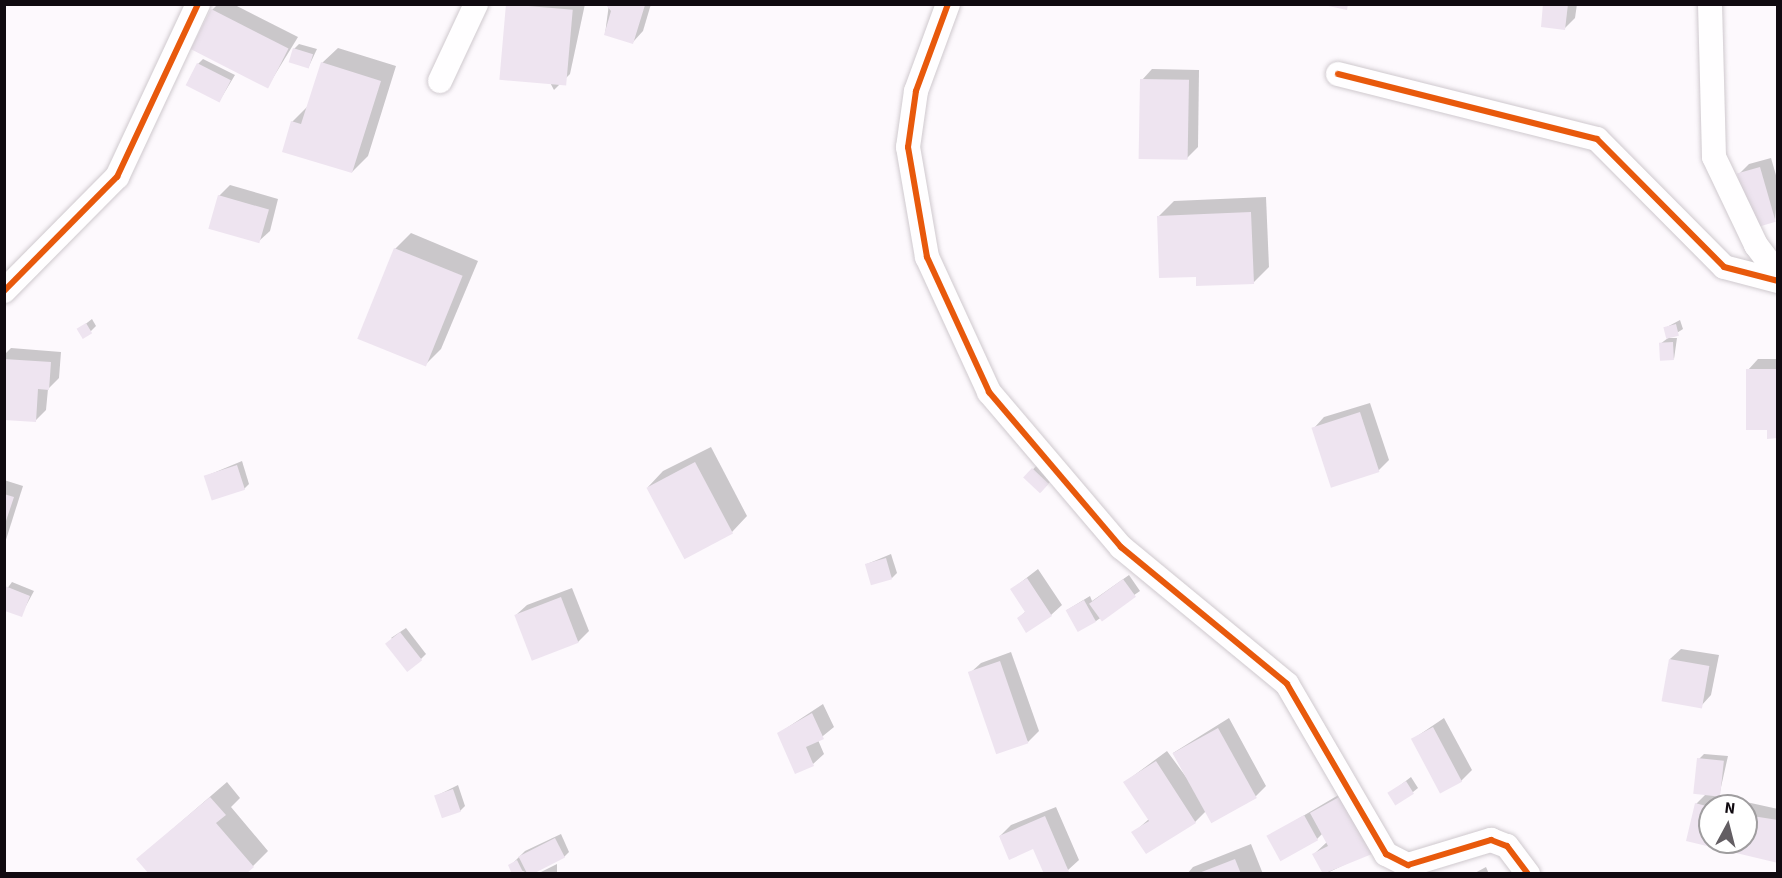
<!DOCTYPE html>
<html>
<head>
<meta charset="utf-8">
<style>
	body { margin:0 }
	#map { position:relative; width:1782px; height:878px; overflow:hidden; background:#fdf9fd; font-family:"Source Sans 3",sans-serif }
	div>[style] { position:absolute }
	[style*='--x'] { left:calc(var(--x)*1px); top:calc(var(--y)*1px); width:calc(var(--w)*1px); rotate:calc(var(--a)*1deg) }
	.shadow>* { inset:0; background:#0003; transform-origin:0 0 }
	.building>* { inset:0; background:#eee4f0; transform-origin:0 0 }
	.roads { filter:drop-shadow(0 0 2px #cfc9ce) drop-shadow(0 0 2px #cfc9ce) }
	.minor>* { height:24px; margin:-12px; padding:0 12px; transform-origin:12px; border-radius:12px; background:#fffeff }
	.cycleway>* { height:6px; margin:-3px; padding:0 3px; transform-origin:3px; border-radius:3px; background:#e8590c }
	span { translate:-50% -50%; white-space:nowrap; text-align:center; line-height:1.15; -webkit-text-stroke:4.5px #fff; paint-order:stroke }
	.frame { position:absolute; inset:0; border:6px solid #100a10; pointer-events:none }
	.north { position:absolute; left:1698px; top:794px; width:60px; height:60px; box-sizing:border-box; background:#fff; border:2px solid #9f9d9f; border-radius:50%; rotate:7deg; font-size:16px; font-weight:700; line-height:24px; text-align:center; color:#100a10 }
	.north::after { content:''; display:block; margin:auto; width:21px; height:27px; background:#635e63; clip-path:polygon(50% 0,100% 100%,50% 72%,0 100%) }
</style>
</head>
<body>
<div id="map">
	<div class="shadow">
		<div style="clip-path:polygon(218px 4px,233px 4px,298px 37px,268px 86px,212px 10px)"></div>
		<div style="clip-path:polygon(508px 4px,585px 4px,570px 74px,554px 90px)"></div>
		<div style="clip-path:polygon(609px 4px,651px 4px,643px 31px,633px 42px,605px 34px)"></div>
		<div style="clip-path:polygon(1544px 4px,1577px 4px,1575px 18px,1565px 28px)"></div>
		<div style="clip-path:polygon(299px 44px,317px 49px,309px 66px,294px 49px)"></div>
		<div style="clip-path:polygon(338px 48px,396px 66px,368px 156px,352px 172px,292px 122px,308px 106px,322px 63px)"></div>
		<div style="clip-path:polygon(203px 59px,235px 75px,220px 100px,198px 64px)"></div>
		<div style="clip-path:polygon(1152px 69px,1199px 70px,1198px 147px,1187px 158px,1142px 80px)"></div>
		<div style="clip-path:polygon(1771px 158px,1778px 182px,1775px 221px,1739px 174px,1749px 164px)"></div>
		<div style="clip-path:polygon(230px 185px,278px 199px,270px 231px,259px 241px,219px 196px)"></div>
		<div style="clip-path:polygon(1266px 197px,1269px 267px,1253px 283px,1197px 275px,1159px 216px,1174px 201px)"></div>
		<div style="clip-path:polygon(411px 233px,478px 261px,441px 349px,425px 365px,395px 249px)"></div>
		<div style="clip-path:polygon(92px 319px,96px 326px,91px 331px,79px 329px)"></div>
		<div style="clip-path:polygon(1680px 320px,1683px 329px,1669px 338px,1677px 338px,1674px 359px,1660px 344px,1668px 338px,1665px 328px)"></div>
		<div style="clip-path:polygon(11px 348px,61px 352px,59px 378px,48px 389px,46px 410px,35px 421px,4px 419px,4px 355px)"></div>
		<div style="clip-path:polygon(1758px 359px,1778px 359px,1778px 437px,1768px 428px,1748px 370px)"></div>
		<div style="clip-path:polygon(1370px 403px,1389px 460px,1378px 471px,1314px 428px,1324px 417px)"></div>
		<div style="clip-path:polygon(711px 447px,747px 516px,732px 532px,648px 487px,663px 471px)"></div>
		<div style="clip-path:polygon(242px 461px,249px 484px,244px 489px,206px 476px)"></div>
		<div style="left:1038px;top:464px;width:21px;height:19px;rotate:43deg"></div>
		<div style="clip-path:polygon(4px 480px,23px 486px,4px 546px)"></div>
		<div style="clip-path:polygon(891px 554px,897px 573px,892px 578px,867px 564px)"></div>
		<div style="clip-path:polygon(1038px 569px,1062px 605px,1051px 615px,1019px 618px,1026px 611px,1012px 589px)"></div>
		<div style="clip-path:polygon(1129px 575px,1140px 591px,1096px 621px,1067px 610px,1090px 596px,1092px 601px)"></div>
		<div style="clip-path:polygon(12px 582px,34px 591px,21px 615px,4px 609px,4px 593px)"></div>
		<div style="clip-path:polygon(572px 588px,589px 631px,578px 642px,516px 615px,527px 605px)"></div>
		<div style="clip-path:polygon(406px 628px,426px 654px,421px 659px,391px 638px)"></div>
		<div style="clip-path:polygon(1681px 649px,1719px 655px,1711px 695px,1701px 706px,1670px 659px)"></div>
		<div style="clip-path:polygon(1011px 652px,1039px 731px,1028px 742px,970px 673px,981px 663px)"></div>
		<div style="clip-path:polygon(823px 704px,834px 727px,818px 740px,824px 754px,813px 764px,779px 733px)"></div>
		<div style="clip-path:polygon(1229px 718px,1266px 786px,1256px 796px,1206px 811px,1195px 822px,1133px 833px,1149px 819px,1125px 782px,1167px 751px,1189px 781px,1173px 753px)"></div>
		<div style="clip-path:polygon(1444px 718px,1472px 770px,1461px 781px,1413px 739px)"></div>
		<div style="clip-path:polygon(evenodd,1704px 754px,1728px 756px,1719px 796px,1778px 809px,1778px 862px,1688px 840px,1696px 804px,1706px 794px,1699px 759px,1704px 754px,1710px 806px,1746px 806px,1746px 842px,1710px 842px,1710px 806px)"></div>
		<div style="clip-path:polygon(1411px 777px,1418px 788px,1413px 792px,1390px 793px)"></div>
		<div style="clip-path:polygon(227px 782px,240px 798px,231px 807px,268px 851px,253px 866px,138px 859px)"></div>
		<div style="clip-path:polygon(458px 785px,465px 806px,460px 811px,436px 796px)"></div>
		<div style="clip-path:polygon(1352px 787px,1381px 842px,1371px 852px,1325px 874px,1314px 854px,1327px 842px,1323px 833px,1317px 839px,1269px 836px)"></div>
		<div style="clip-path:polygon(1056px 807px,1079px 860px,1068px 870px,1034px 847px,1000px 836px,1011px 825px)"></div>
		<div style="clip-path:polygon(561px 834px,569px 852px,564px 857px,530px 874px,510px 866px,525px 851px)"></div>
		<div style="clip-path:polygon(1251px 844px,1263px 874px,1187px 874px,1193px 867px)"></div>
		<div style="clip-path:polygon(557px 864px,557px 874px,537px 874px)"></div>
		<div style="clip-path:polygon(1486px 867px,1489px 874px,1473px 874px)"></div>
	</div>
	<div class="building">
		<div style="left:506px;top:4px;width:67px;height:76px;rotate:5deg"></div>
		<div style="clip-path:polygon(1319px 4px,1348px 4px,1347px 10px)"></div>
		<div style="clip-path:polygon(1543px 4px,1568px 4px,1565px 30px,1541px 27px)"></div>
		<div style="clip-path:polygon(606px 5px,645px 5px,633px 44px,604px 35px,611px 11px)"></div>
		<div style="left:211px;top:9px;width:87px;height:45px;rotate:27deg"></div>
		<div style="left:293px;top:48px;width:21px;height:15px;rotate:17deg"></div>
		<div style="clip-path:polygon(321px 62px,381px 81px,352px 173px,282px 152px,291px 121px,301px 124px)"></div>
		<div style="left:197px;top:63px;width:38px;height:25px;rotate:27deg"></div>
		<div style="left:1140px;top:79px;width:49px;height:80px;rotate:1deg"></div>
		<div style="left:1760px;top:167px;width:57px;height:24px;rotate:74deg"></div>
		<div style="left:218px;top:195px;width:53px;height:35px;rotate:16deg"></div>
		<div style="clip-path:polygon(1251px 212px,1254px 284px,1196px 286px,1196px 277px,1159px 278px,1157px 216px)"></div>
		<div style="left:394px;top:248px;width:74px;height:98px;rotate:22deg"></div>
		<div style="left:86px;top:323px;width:12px;height:11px;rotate:59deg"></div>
		<div style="left:1676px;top:324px;width:12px;height:13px;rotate:76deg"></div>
		<div style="left:1673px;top:342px;width:18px;height:14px;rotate:87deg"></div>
		<div style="clip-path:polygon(4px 359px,51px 362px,49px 390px,38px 389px,36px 422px,4px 420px)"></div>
		<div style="clip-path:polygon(1746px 369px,1778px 369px,1778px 438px,1767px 439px,1767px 430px,1746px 430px)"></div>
		<div style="left:1360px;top:412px;width:63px;height:51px;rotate:72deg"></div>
		<div style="left:695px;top:462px;width:81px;height:55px;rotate:62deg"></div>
		<div style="left:237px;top:465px;width:26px;height:35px;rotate:72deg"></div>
		<div style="left:1032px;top:468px;width:23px;height:13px;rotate:43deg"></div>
		<div style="clip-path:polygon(4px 494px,14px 497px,5px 524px,4px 524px)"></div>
		<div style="left:886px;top:558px;width:22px;height:22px;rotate:74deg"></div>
		<div style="clip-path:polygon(1027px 578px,1052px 616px,1026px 633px,1017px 618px,1025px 612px,1010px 589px)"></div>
		<div style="left:1123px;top:579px;width:22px;height:42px;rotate:54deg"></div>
		<div style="clip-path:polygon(5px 586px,30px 596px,22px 617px,5px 611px)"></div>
		<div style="left:561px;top:597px;width:49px;height:50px;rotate:69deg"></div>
		<div style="left:1084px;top:600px;width:25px;height:21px;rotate:61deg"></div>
		<div style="left:400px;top:632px;width:36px;height:19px;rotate:52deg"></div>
		<div style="left:1669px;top:659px;width:41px;height:43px;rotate:10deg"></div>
		<div style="left:1000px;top:661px;width:87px;height:34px;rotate:71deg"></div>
		<div style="clip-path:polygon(812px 713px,824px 739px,806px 747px,814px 766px,795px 774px,777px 733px)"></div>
		<div style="left:1433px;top:727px;width:62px;height:25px;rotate:62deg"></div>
		<div style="left:1218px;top:728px;width:80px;height:52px;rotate:61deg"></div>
		<div style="left:1697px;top:758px;width:27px;height:36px;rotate:6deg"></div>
		<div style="clip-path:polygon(1156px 761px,1196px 823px,1146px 854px,1131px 832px,1149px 821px,1123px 782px)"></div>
		<div style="left:1406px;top:781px;width:15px;height:22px;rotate:58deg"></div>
		<div style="left:453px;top:789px;width:24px;height:20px;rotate:71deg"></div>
		<div style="clip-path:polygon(1341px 796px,1372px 854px,1323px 874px,1312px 854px,1328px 846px,1310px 813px)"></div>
		<div style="clip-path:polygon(210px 797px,226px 815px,216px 823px,254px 867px,246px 874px,149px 874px,136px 859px)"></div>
		<div style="clip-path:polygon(1695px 803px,1710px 807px,1710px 842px,1746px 842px,1746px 815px,1778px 820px,1778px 863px,1686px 841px)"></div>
		<div style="left:1304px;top:815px;width:29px;height:43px;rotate:61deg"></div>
		<div style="clip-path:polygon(1045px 816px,1069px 872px,1065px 874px,1044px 874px,1033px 849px,1009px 860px,999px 836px)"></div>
		<div style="left:555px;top:838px;width:22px;height:41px;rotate:63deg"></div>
		<div style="clip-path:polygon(1235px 859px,1241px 874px,1199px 874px,1199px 873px)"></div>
		<div style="clip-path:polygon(517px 860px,524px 874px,512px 874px,508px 865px)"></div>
	</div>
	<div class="roads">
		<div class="minor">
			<div style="--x:948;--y:4;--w:93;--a:110.2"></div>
			<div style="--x:916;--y:91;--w:57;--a:98.1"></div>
			<div style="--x:908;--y:147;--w:112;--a:80.2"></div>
			<div style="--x:927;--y:257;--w:149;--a:65.3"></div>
			<div style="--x:989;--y:392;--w:204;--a:49.6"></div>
			<div style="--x:1121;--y:547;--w:215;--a:39.5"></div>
			<div style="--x:1287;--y:684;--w:197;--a:59.8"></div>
			<div style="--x:1386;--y:854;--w:25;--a:27"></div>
			<div style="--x:1408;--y:865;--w:87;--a:-16.8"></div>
			<div style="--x:1491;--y:840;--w:17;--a:21"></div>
			<div style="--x:1507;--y:846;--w:35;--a:53"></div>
			<div style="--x:1710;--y:4;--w:153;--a:88.5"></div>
			<div style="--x:1714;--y:157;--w:98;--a:64.5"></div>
			<div style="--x:1756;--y:245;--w:36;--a:53"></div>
			<div style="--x:1338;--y:74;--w:267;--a:14.1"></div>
			<div style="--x:1597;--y:139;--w:180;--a:45.2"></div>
			<div style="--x:1724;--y:267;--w:56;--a:14.5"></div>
			<div style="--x:440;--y:81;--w:85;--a:-64.9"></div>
			<div style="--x:4;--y:291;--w:161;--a:-45.3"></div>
			<div style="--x:117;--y:177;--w:191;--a:-64.9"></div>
		</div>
	</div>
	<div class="cycleway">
		<div style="--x:948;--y:4;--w:93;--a:110.2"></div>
		<div style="--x:916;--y:91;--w:57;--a:98.1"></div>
		<div style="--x:908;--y:147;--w:112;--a:80.2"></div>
		<div style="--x:927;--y:257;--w:149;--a:65.3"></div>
		<div style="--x:989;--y:392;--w:204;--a:49.6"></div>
		<div style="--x:1121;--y:547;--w:215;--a:39.5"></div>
		<div style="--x:1287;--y:684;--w:197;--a:59.8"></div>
		<div style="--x:1386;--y:854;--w:25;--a:27"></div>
		<div style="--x:1408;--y:865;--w:87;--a:-16.8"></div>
		<div style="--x:1491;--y:840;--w:17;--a:21"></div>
		<div style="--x:1507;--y:846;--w:35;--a:53"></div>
		<div style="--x:1338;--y:74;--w:267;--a:14.1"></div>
		<div style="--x:1597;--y:139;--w:180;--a:45.2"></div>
		<div style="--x:1724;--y:267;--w:56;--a:14.5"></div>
		<div style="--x:4;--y:291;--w:161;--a:-45.3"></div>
		<div style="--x:117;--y:177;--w:191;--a:-64.9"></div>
	</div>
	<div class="frame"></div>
	<div class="north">N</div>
</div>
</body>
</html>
